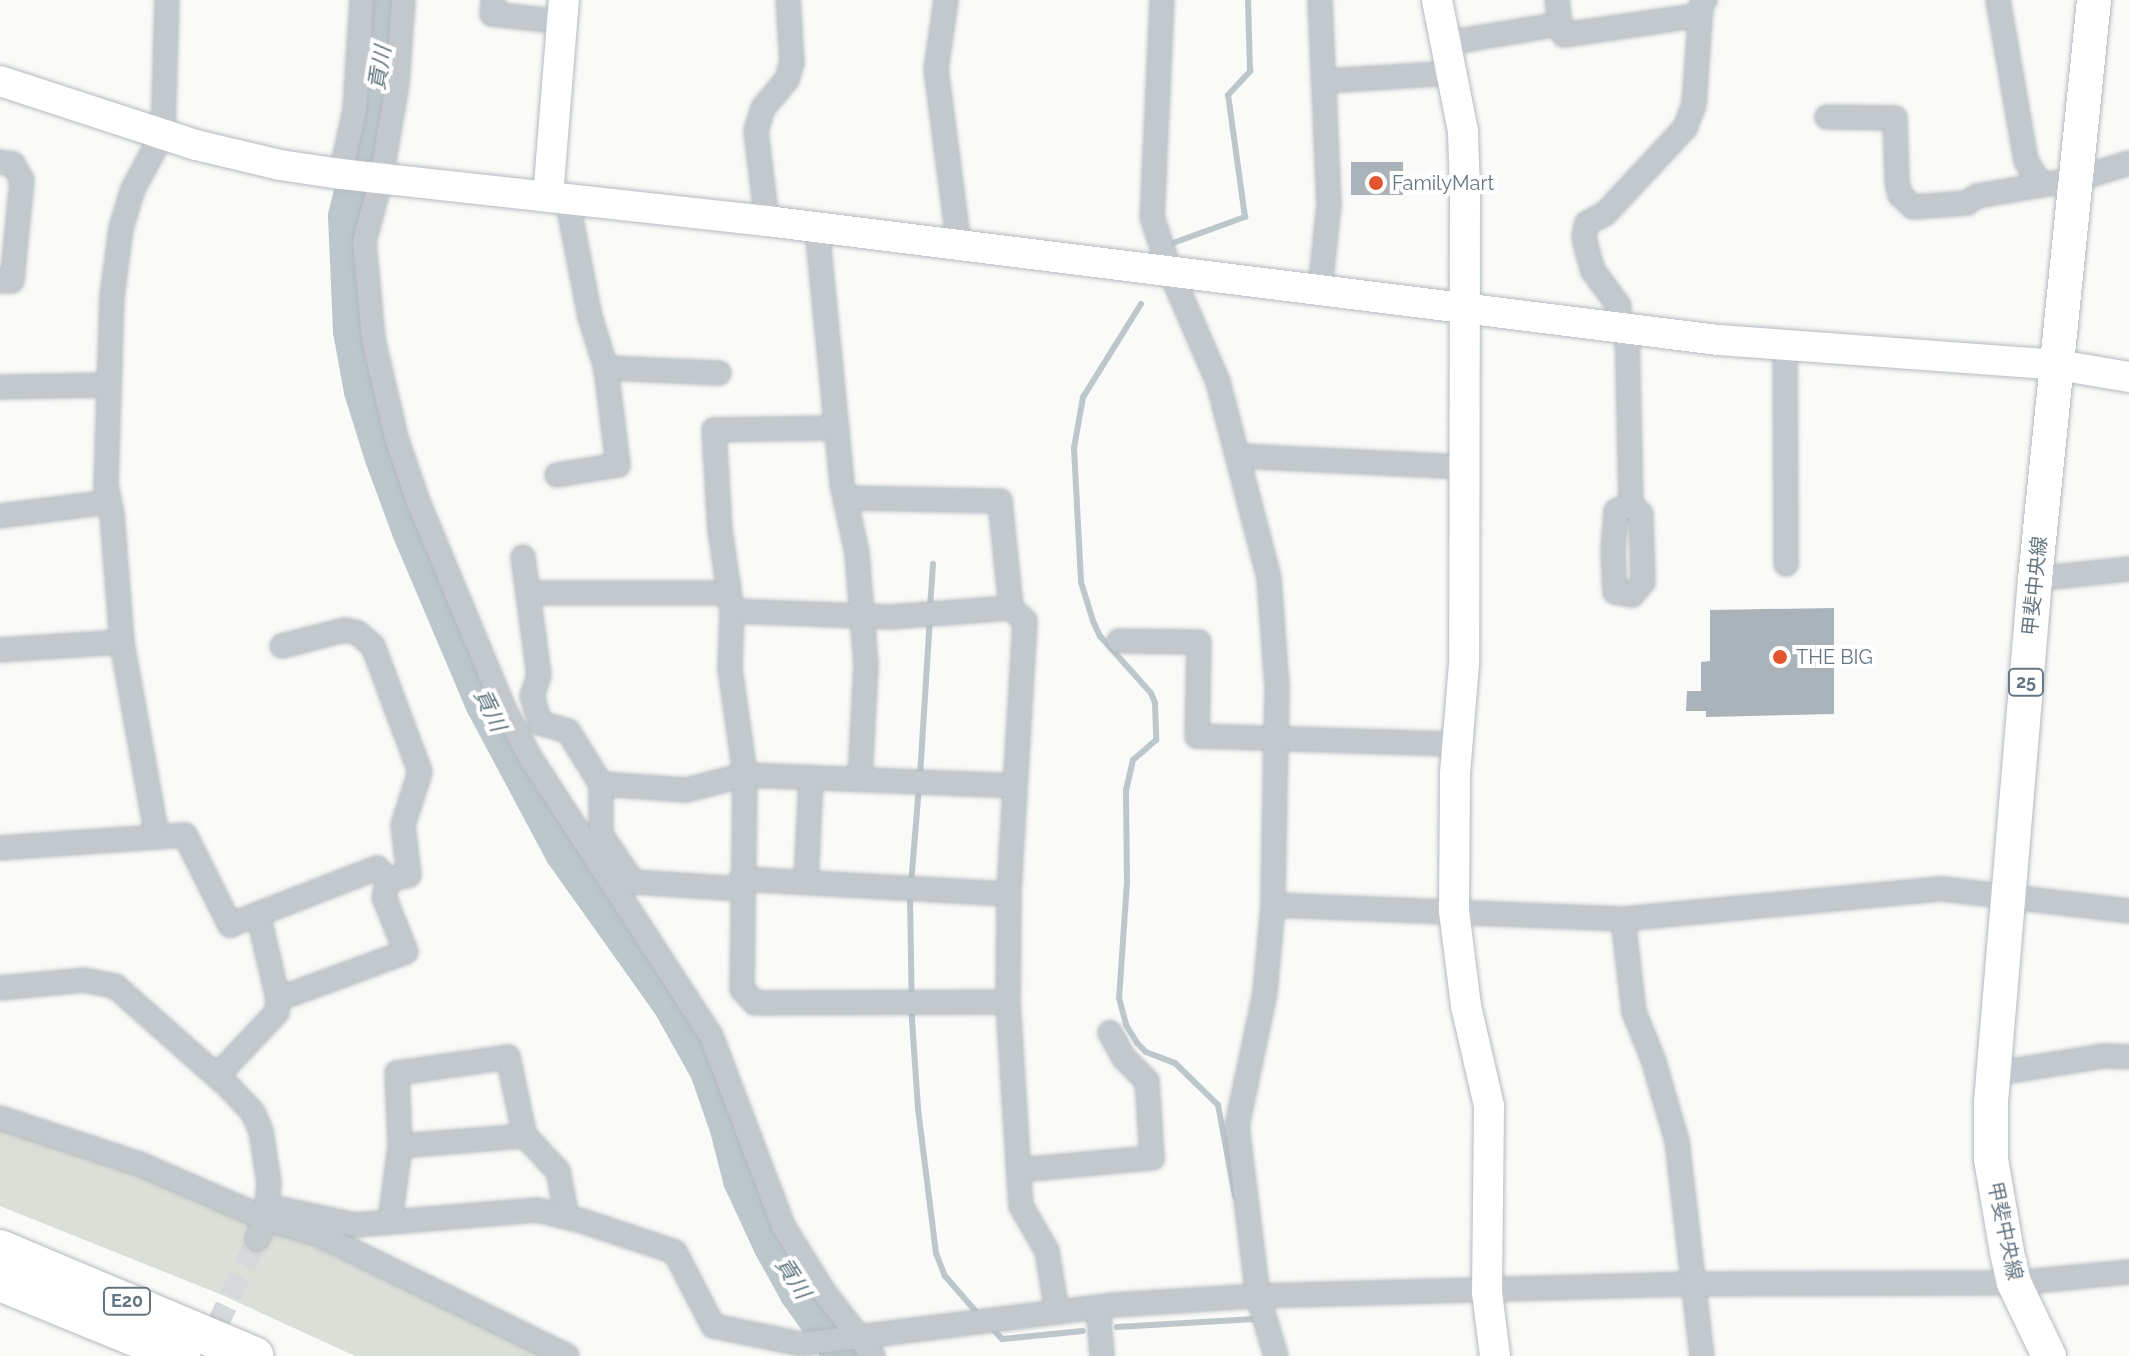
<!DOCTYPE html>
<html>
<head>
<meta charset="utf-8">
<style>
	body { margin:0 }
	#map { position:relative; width:2129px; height:1356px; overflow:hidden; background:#fafaf8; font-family:Raleway,"Noto Sans JP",sans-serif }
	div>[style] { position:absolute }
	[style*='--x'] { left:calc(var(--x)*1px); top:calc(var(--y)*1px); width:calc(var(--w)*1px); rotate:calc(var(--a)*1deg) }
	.green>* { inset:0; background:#dadfd7 }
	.stream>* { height:6px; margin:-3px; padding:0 3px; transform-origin:3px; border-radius:3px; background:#bbc7cb }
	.river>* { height:38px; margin:-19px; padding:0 19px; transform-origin:19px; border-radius:19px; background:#bbc7cb }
	.building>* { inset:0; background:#aab3b9; transform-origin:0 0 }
	.street-tunnel>* { height:22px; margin-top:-11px; transform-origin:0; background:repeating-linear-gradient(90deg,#d5d9db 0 22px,transparent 0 33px) }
	.roads { filter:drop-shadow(0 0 2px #b3babf) drop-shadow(0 0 2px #b3babf) }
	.street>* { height:22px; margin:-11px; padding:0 11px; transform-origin:11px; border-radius:11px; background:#c3c8cc }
	.secondary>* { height:30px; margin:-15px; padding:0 15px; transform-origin:15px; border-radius:15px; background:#fff }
	.primary>* { height:34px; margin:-17px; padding:0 17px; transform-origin:17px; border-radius:17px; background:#fff }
	.highway>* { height:38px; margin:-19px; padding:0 19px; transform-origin:19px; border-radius:19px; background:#fff }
	.dots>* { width:22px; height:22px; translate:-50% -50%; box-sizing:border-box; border:4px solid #fff; border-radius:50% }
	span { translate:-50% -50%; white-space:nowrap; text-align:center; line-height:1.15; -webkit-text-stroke:8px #fff; paint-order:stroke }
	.shield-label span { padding:2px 6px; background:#fff; border:2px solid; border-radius:6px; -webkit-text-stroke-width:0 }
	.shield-label { font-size:18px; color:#657683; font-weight:700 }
	.poi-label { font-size:20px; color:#657683 }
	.left { translate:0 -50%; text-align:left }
	.street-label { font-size:20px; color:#657683 }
	.water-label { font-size:22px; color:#60757c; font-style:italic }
</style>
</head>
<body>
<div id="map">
	<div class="green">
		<div style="clip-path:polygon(0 1129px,83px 1153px,332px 1249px,547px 1356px,355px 1356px,222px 1295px,0 1206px)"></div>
	</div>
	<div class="stream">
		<div style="--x:1173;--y:243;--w:77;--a:-19.9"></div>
		<div style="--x:1245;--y:217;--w:123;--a:-97.9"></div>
		<div style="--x:1228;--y:95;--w:33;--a:-47"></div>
		<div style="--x:1250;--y:71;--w:71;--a:-91.6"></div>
		<div style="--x:1141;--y:304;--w:110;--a:121.9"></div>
		<div style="--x:1083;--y:397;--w:52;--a:100"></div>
		<div style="--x:1074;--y:448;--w:134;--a:87"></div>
		<div style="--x:1081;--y:582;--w:41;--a:72.9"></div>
		<div style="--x:1093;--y:621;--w:17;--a:65"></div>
		<div style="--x:1100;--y:636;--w:76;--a:48.2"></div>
		<div style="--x:1151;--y:693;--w:11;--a:68"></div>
		<div style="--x:1155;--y:703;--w:37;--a:88"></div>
		<div style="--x:1156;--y:740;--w:30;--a:139"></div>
		<div style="--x:1133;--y:760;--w:31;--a:103"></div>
		<div style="--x:1126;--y:790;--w:92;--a:89.4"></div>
		<div style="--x:1127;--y:882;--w:116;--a:93.9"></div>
		<div style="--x:1119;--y:998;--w:28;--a:75"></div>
		<div style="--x:1126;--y:1025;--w:22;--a:58"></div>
		<div style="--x:1138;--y:1044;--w:11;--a:45"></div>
		<div style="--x:1146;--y:1052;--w:31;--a:21"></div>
		<div style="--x:1175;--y:1063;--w:60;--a:44.3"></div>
		<div style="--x:1218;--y:1105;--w:93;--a:79.4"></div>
		<div style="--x:930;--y:608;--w:44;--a:-86.1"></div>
		<div style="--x:920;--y:776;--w:157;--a:-86.4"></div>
		<div style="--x:911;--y:884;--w:97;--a:-85.3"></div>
		<div style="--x:910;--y:895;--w:125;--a:89.1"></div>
		<div style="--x:912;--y:1020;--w:89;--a:86.1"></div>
		<div style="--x:918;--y:1109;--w:145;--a:82.9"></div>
		<div style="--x:936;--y:1253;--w:25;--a:69"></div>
		<div style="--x:945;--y:1276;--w:52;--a:48.9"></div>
		<div style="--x:990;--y:1326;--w:18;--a:47"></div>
		<div style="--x:1002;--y:1339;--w:81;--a:-5.6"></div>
		<div style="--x:1117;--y:1327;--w:138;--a:-3.3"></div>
	</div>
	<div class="river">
		<div style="--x:385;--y:0;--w:57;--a:90"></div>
		<div style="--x:385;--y:57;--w:163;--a:103.4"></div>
		<div style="--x:347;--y:216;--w:115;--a:87.5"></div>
		<div style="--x:352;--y:331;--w:61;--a:79.6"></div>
		<div style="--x:363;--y:391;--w:70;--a:72.6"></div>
		<div style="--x:384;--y:458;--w:78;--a:69.7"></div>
		<div style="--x:411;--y:531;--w:189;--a:67"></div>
		<div style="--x:485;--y:705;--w:168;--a:61.9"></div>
		<div style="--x:564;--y:853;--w:186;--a:54.6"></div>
		<div style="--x:672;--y:1005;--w:76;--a:60.7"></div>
		<div style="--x:709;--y:1071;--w:61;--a:71"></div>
		<div style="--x:729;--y:1129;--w:53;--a:75.7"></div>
		<div style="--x:742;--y:1180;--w:72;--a:65.2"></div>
		<div style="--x:772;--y:1245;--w:54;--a:61"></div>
		<div style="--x:798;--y:1292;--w:78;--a:54.9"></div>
	</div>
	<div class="building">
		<div style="left:1351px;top:162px;width:52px;height:33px"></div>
		<div style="clip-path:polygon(1834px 608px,1834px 714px,1706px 717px,1706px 711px,1686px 711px,1687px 691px,1701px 691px,1701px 662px,1710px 661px,1710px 610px)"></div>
	</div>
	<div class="street-tunnel">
		<div style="--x:203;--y:1356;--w:129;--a:-65.2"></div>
	</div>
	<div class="roads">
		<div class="street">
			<div style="--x:403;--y:0;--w:84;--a:94.1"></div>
			<div style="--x:397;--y:84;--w:95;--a:99.7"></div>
			<div style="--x:381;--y:178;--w:66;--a:104.9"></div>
			<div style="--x:364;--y:242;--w:97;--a:84.7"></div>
			<div style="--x:373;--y:339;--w:102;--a:76.9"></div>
			<div style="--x:396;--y:438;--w:68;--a:71"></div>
			<div style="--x:418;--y:502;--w:226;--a:67.4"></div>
			<div style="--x:505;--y:711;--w:55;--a:61.6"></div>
			<div style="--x:531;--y:759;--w:330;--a:57"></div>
			<div style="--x:711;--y:1036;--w:203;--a:69.2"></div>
			<div style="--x:783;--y:1226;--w:78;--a:58.2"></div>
			<div style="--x:824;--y:1292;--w:81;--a:52.6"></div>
			<div style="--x:493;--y:0;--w:14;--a:94"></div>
			<div style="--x:492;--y:14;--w:70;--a:6.5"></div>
			<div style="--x:946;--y:0;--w:70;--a:98.2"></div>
			<div style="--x:936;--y:69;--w:177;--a:82.6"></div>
			<div style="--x:1162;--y:0;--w:217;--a:92.6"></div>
			<div style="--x:1152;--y:217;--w:57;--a:71.6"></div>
			<div style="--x:1170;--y:271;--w:121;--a:66.6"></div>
			<div style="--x:1218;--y:382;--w:203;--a:75.4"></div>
			<div style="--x:1269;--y:578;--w:110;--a:85.8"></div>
			<div style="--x:1277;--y:688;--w:217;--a:91.1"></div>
			<div style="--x:1273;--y:905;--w:88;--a:95.2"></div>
			<div style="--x:1265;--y:993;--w:136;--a:101.9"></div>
			<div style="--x:1237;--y:1126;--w:171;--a:83"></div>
			<div style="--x:1258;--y:1296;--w:63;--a:73.3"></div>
			<div style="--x:1320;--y:0;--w:204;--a:87.5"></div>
			<div style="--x:1329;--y:204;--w:85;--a:96"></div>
			<div style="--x:1557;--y:0;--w:24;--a:83"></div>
			<div style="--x:1998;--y:0;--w:163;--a:80.1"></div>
			<div style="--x:2026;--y:161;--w:28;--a:58"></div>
			<div style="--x:1447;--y:43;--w:115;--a:-9.5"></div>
			<div style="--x:1560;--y:24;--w:12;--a:70"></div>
			<div style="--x:1564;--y:35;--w:138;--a:-8.3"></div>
			<div style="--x:1324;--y:81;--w:130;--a:-3.5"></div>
			<div style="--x:1827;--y:117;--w:68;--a:0.8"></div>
			<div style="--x:1895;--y:118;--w:64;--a:88.2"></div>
			<div style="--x:1897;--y:182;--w:13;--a:77"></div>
			<div style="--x:1900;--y:195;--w:18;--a:43"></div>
			<div style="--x:1913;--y:207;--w:54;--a:-4.2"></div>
			<div style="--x:1967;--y:203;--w:12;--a:-35"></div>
			<div style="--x:1977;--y:196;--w:101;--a:-9.6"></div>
			<div style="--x:2077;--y:179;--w:54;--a:-17.1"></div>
			<div style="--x:0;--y:162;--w:13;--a:9"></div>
			<div style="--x:13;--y:164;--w:18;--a:61"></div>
			<div style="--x:22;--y:180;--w:101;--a:95.7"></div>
			<div style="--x:12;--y:281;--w:12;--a:180"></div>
			<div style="--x:341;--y:174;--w:66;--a:-77.7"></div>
			<div style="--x:355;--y:110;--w:110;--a:-86.4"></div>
			<div style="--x:767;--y:221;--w:91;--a:-97"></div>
			<div style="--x:756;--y:131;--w:24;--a:-73"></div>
			<div style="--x:763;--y:108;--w:38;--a:-50"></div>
			<div style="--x:787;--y:79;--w:17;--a:-73"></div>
			<div style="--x:792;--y:63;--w:63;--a:-93.6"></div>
			<div style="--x:817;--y:228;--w:257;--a:84.4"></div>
			<div style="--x:842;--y:484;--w:71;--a:77.7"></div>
			<div style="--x:857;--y:553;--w:111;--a:85.4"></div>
			<div style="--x:866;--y:664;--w:116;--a:93"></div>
			<div style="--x:1617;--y:329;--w:23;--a:-85"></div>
			<div style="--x:1619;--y:306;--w:44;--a:-126.6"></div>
			<div style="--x:1593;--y:271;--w:18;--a:-106"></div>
			<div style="--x:1588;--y:254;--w:18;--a:-103"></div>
			<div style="--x:1584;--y:236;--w:13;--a:-77"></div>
			<div style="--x:1587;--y:223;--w:20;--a:-27"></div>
			<div style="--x:1605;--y:214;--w:117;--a:-47.1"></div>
			<div style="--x:1685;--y:128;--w:25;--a:-69"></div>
			<div style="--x:1694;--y:105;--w:99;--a:-86"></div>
			<div style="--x:1701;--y:6;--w:7;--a:-56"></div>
			<div style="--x:1627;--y:329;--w:176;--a:88.7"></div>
			<div style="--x:1785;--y:345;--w:219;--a:89.7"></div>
			<div style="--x:606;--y:368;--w:113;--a:2.5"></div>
			<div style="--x:0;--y:387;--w:109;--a:-1.1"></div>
			<div style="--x:837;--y:428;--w:123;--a:179.1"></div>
			<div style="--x:714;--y:430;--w:100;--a:86.6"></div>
			<div style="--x:720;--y:530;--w:82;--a:81.6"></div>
			<div style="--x:732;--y:611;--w:58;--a:92"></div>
			<div style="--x:730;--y:669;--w:107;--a:81.9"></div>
			<div style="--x:745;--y:775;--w:214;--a:90.8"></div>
			<div style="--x:742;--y:989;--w:19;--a:47"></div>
			<div style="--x:755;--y:1003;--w:253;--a:-0.2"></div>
			<div style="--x:1239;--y:456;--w:224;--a:2.8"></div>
			<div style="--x:557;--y:475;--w:62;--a:-9.3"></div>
			<div style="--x:618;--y:465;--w:98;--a:-97.1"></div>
			<div style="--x:606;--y:368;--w:53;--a:-107.4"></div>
			<div style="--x:590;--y:317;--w:120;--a:-101"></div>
			<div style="--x:845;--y:498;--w:155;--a:1.1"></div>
			<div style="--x:1000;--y:501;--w:108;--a:84.1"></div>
			<div style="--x:1631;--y:505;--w:13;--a:42"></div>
			<div style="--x:1641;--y:514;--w:68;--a:88.3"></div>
			<div style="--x:1643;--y:582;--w:17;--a:130"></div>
			<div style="--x:1632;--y:595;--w:17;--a:-170"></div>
			<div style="--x:1615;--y:592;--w:41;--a:-92.8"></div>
			<div style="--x:1613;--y:551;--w:40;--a:-85.7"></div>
			<div style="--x:1616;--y:511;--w:16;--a:-22"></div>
			<div style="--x:0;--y:516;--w:110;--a:-7.3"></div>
			<div style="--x:523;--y:557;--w:119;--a:82.3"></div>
			<div style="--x:539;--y:675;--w:22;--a:108"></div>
			<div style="--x:532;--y:696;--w:28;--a:73"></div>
			<div style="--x:540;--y:723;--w:29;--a:16"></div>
			<div style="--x:568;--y:731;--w:62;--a:58.1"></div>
			<div style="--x:2035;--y:579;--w:95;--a:-6.1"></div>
			<div style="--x:528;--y:593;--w:201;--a:0"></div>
			<div style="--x:732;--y:611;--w:158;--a:2.2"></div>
			<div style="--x:890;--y:617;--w:121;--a:-4.3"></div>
			<div style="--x:1011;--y:608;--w:19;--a:43"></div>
			<div style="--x:1025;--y:621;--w:273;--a:93.4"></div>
			<div style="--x:1009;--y:894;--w:108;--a:90.5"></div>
			<div style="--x:1008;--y:1002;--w:204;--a:86.4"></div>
			<div style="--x:1021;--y:1206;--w:52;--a:60"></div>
			<div style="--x:1047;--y:1251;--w:62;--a:80.7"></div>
			<div style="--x:1119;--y:641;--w:80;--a:0.7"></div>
			<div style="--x:1199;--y:642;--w:94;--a:91.2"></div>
			<div style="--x:1197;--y:736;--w:260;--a:1.8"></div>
			<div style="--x:282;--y:646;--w:65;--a:-14.3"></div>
			<div style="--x:345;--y:630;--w:13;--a:13"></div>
			<div style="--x:358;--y:633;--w:20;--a:41"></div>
			<div style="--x:373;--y:646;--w:134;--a:69.5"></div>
			<div style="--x:420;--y:772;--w:56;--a:107.8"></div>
			<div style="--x:403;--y:825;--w:50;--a:83.2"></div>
			<div style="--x:409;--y:875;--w:22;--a:167"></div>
			<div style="--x:0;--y:650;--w:122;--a:-3.8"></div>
			<div style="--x:157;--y:837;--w:198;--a:-100.2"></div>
			<div style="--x:122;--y:642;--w:128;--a:-94.5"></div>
			<div style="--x:112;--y:514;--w:30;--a:-102"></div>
			<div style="--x:106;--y:485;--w:188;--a:-88.2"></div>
			<div style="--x:112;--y:297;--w:70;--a:-82.6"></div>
			<div style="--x:121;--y:228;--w:39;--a:-73"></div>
			<div style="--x:132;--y:191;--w:66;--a:-61.9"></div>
			<div style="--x:163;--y:133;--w:133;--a:-88.3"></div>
			<div style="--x:0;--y:848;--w:185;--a:-4"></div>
			<div style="--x:185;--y:835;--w:101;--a:63.4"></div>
			<div style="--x:230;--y:925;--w:158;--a:-21.2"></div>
			<div style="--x:377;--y:868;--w:16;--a:47"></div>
			<div style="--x:388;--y:880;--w:17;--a:103"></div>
			<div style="--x:384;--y:897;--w:59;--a:68.2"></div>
			<div style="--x:406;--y:952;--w:136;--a:159.8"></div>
			<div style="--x:741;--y:879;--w:268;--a:3.2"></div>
			<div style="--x:806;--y:882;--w:104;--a:-87.2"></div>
			<div style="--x:741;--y:889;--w:108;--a:-176.3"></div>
			<div style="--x:633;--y:882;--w:57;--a:-124.2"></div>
			<div style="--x:601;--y:835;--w:51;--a:-90"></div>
			<div style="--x:601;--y:784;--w:85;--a:4"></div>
			<div style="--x:686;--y:790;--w:61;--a:-14.3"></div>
			<div style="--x:745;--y:775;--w:270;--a:2.3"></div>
			<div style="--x:1273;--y:905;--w:350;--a:2.3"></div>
			<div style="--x:1623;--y:919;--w:321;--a:-5.4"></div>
			<div style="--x:1943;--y:889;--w:187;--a:6.7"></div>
			<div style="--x:1623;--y:919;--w:94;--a:83.3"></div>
			<div style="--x:1634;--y:1012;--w:51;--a:68"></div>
			<div style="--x:1653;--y:1059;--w:85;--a:73.7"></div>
			<div style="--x:1677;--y:1141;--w:216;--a:83.4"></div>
			<div style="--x:0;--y:988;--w:84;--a:-5.4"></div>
			<div style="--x:84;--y:980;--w:32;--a:11"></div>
			<div style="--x:115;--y:986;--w:152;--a:41.5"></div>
			<div style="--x:229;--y:1087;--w:35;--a:47"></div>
			<div style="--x:253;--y:1113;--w:20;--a:66"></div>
			<div style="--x:261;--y:1131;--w:53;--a:81.3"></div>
			<div style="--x:269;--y:1183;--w:36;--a:95"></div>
			<div style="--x:266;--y:1219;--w:22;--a:114"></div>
			<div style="--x:1992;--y:1074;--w:114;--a:-9.1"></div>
			<div style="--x:2105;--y:1056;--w:24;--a:2"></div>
			<div style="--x:217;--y:1076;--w:88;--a:-46.8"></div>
			<div style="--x:277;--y:1012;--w:13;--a:-86"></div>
			<div style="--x:278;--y:999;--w:87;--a:-103.2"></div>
			<div style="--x:0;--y:1118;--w:150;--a:18.3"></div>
			<div style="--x:142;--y:1165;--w:135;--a:23.5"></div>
			<div style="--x:266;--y:1219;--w:54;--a:16.1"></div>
			<div style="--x:318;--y:1234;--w:277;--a:26.1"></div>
			<div style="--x:400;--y:1146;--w:125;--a:-4.6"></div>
			<div style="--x:1019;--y:1170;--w:134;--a:-5.2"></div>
			<div style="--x:1152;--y:1158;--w:77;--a:-93.7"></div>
			<div style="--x:1147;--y:1081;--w:33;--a:-135"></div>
			<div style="--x:1124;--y:1058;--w:29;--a:-119"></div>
			<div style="--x:267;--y:1206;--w:90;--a:12.2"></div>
			<div style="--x:355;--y:1225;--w:183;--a:-4.7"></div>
			<div style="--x:537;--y:1210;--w:46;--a:13.7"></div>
			<div style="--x:582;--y:1221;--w:98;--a:18.4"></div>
			<div style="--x:675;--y:1252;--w:83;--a:62.8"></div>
			<div style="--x:713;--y:1326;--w:90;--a:11.6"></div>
			<div style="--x:801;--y:1344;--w:314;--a:-7.1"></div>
			<div style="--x:1113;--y:1305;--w:145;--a:-3.6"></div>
			<div style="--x:1258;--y:1296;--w:438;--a:-1.6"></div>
			<div style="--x:1696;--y:1284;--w:318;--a:-0.2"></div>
			<div style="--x:2014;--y:1283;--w:116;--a:-5.5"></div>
			<div style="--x:390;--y:1222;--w:77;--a:-82.5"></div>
			<div style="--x:400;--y:1146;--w:73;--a:-92.4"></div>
			<div style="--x:397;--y:1073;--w:112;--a:-8.2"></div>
			<div style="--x:508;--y:1057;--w:81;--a:77.9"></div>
			<div style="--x:525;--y:1136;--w:48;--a:46.7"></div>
			<div style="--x:558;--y:1171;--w:47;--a:78.9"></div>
			<div style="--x:1098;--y:1307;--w:49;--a:85.3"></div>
		</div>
		<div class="secondary">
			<div style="--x:1437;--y:0;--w:134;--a:78.8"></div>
			<div style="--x:1463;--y:131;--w:61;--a:88.1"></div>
			<div style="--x:1465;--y:192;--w:472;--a:90.1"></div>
			<div style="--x:1464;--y:664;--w:110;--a:94.7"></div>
			<div style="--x:1455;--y:774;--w:137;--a:90.4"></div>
			<div style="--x:1454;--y:911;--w:96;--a:82.8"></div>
			<div style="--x:1466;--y:1006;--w:103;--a:77"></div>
			<div style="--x:1489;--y:1106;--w:186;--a:90.6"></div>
			<div style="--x:1487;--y:1292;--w:64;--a:82.9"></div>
			<div style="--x:0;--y:81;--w:206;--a:18.1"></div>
			<div style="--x:196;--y:145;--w:86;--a:13.4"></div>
			<div style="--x:280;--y:165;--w:62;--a:8.4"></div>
			<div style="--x:341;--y:174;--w:429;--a:6.3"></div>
			<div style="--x:767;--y:221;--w:959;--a:7.13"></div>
			<div style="--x:1719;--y:340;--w:340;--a:4.2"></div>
			<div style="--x:2058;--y:365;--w:72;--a:9.6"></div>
			<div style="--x:548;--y:197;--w:198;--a:-85.4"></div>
		</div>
		<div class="primary">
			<div style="--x:2049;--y:1356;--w:81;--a:-115.6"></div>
			<div style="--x:2014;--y:1283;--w:32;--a:-103"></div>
			<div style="--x:2007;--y:1252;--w:94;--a:-99.8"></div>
			<div style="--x:1991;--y:1159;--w:57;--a:-90"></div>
			<div style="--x:1991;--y:1102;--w:525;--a:-85.19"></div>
			<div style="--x:2035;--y:579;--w:582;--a:-84.18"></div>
		</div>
		<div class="highway">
			<div style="--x:0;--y:1249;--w:276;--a:22.8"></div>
			<div style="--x:0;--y:1282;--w:196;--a:22.2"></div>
		</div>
	</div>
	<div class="dots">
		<div style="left:1376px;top:183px;background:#e4572e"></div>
		<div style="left:1780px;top:657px;background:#e4572e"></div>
	</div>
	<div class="shield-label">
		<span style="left:2026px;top:682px">25</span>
		<span style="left:127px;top:1301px">E20</span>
	</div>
	<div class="poi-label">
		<span class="left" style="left:1392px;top:183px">FamilyMart</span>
		<span class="left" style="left:1796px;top:657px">THE BIG</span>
	</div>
	<div class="street-label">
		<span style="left:2035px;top:586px;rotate:-84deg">甲斐中央線</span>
		<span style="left:2005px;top:1231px;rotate:78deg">甲斐中央線</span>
	</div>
	<div class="water-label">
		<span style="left:380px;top:68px;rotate:-81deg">貢川</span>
		<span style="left:490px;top:710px;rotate:64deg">貢川</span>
		<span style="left:793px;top:1278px;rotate:57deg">貢川</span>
	</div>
</div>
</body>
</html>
